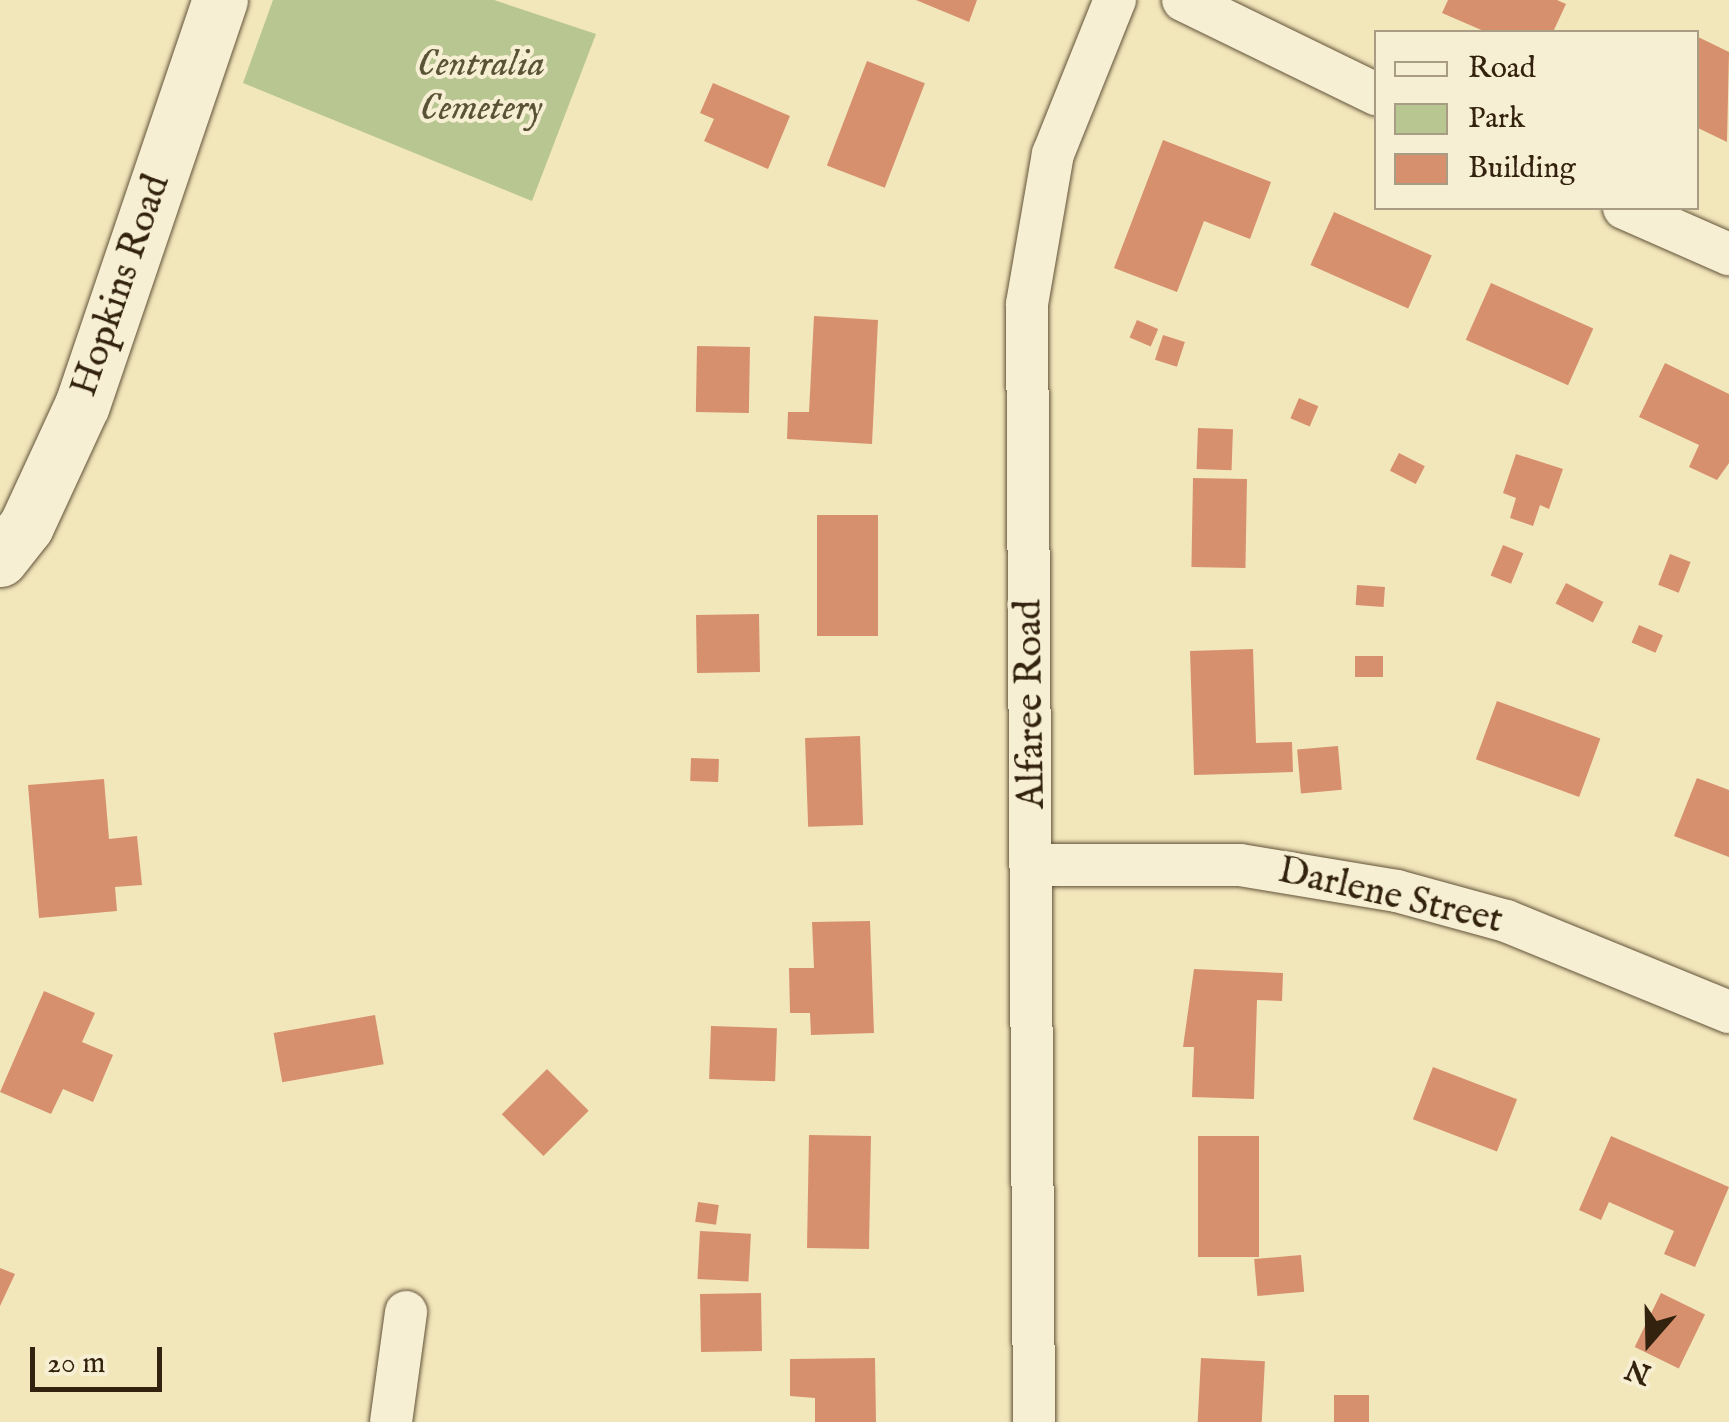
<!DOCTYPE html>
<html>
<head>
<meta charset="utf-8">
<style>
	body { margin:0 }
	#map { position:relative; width:1729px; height:1422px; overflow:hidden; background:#f2e6bb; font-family:"IM FELL English",serif }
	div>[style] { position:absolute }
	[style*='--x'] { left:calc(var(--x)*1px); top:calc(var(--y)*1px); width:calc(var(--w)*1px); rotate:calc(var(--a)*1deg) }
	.green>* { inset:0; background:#b8c692 }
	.building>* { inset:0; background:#d7906e; transform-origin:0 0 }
	.roads { filter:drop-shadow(0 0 2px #625339) drop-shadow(0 0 2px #625339) }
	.minor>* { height:42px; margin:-21px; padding:0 21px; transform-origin:21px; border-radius:21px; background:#f7efd3 }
	.secondary>* { height:55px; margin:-27.5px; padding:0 27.5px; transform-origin:27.5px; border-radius:27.5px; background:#f7efd3 }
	span { translate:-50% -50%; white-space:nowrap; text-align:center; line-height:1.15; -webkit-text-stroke:8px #f7efd3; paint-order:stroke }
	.park-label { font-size:38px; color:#5a5336; font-style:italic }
	.street-label { font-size:38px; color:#32220e }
	.legend { position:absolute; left:1374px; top:30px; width:325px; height:180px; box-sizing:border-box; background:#f7efd3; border:2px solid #a89d84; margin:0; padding:12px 18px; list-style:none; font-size:30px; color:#32220e }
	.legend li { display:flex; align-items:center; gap:20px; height:50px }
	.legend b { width:50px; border:2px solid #a89d84 }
	.north { position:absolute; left:1599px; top:1292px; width:100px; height:100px; -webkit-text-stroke:8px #f7efd3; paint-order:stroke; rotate:200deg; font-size:28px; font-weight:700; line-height:40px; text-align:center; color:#32220e }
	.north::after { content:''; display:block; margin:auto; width:35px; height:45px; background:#32220e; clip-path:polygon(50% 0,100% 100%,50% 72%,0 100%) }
	.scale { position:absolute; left:30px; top:1347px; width:132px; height:45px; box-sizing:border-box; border:5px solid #32220e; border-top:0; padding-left:12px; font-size:30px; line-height:35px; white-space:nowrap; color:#32220e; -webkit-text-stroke:8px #f7efd3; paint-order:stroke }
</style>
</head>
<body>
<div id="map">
	<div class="green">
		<div style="clip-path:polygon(273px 0,494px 0,596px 34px,532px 201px,243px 83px)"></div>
	</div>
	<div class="building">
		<div style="clip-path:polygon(916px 0,977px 0,969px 22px)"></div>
		<div style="clip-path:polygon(1448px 0,1557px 0,1566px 4px,1553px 32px,1486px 32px,1442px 13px)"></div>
		<div style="clip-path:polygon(1696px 36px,1729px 52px,1727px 142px,1696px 127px)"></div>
		<div style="left:867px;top:61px;width:62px;height:112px;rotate:21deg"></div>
		<div style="clip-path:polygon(713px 83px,790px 116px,768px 169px,704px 141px,714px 119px,700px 113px)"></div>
		<div style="clip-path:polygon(1163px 140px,1271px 182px,1250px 239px,1204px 221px,1177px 292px,1114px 268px)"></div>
		<div style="left:1334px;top:212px;width:107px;height:58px;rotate:24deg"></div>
		<div style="left:1491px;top:283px;width:112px;height:62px;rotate:24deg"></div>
		<div style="clip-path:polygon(814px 316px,878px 320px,872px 444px,787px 439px,788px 412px,809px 412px)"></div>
		<div style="left:1137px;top:320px;width:23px;height:19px;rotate:23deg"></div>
		<div style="left:1163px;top:335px;width:23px;height:26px;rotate:18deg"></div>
		<div style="left:697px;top:346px;width:53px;height:66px;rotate:1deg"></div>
		<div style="clip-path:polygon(1665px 363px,1729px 394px,1729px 463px,1717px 480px,1689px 467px,1699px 445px,1639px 417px)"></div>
		<div style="left:1299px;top:398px;width:21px;height:22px;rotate:23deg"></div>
		<div style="left:1198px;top:428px;width:35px;height:41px;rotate:2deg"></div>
		<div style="left:1399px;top:453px;width:29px;height:20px;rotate:27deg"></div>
		<div style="clip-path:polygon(1516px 454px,1563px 469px,1549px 509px,1540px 505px,1533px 526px,1510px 518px,1516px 498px,1503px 493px)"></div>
		<div style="left:1193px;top:478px;width:54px;height:89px;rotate:1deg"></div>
		<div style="left:817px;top:515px;width:61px;height:121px"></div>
		<div style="left:1503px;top:545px;width:22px;height:33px;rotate:22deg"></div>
		<div style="left:1670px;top:554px;width:22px;height:33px;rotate:21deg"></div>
		<div style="left:1566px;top:583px;width:42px;height:23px;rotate:27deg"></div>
		<div style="left:1357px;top:585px;width:28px;height:20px;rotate:4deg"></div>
		<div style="left:759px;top:614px;width:58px;height:63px;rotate:89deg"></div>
		<div style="left:1639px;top:625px;width:26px;height:19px;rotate:23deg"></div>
		<div style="clip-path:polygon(1253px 649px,1256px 743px,1292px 742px,1293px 772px,1194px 775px,1190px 651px)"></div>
		<div style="left:1355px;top:656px;width:28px;height:21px"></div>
		<div style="left:1497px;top:701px;width:110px;height:62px;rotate:20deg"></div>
		<div style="left:860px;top:736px;width:89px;height:55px;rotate:88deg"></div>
		<div style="left:1338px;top:746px;width:44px;height:41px;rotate:85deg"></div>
		<div style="left:691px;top:758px;width:28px;height:23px;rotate:2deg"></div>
		<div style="clip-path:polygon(1697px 778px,1729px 790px,1729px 857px,1674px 836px)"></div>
		<div style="clip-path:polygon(104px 779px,109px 839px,137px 836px,142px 885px,115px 887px,117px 911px,39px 918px,28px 785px)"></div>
		<div style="clip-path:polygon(870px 921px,874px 1033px,811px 1035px,810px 1013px,790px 1013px,789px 968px,814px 968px,812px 922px)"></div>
		<div style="clip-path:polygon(1194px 969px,1283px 973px,1282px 1001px,1257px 1000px,1254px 1099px,1192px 1097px,1194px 1047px,1183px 1047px)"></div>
		<div style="clip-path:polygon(44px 991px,95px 1013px,82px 1042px,113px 1055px,93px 1102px,63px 1089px,51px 1114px,0 1092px)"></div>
		<div style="left:375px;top:1015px;width:50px;height:103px;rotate:80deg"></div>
		<div style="left:711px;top:1026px;width:66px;height:53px;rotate:2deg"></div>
		<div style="left:1433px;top:1067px;width:90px;height:56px;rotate:21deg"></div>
		<div style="left:547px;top:1069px;width:59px;height:64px;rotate:45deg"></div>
		<div style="left:809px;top:1135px;width:62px;height:113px;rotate:1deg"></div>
		<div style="left:1259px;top:1136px;width:121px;height:61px;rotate:90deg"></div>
		<div style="clip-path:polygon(1611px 1136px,1729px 1187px,1695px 1267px,1664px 1254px,1674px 1231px,1609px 1202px,1601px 1220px,1579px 1210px)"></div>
		<div style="left:698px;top:1202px;width:21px;height:20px;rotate:8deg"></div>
		<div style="left:700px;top:1231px;width:51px;height:48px;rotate:3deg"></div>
		<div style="left:1301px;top:1255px;width:37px;height:47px;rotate:85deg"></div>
		<div style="clip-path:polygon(0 1268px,15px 1274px,0 1306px)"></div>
		<div style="left:761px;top:1293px;width:58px;height:61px;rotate:89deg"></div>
		<div style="left:1661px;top:1293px;width:49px;height:60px;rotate:26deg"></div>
		<div style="clip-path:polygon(875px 1358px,876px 1422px,815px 1422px,815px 1398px,790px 1396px,790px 1359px)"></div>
		<div style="left:1201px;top:1358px;width:64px;height:64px;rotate:3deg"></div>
		<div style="left:1334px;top:1395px;width:35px;height:27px"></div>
	</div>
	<div class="roads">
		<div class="minor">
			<div style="--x:1183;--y:0;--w:215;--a:26"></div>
			<div style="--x:1624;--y:208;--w:115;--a:23.7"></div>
			<div style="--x:1034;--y:865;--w:206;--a:0"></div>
			<div style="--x:1240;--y:865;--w:159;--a:9.4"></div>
			<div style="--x:1397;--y:891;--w:113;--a:15.4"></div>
			<div style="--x:1506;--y:921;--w:241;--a:22.2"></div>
			<div style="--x:391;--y:1422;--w:111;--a:-82.2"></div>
			<div style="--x:1034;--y:1422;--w:1118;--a:-90.36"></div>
			<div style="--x:1027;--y:304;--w:152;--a:-80.2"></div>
			<div style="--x:1053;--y:154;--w:166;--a:-68.1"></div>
		</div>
		<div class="secondary">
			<div style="--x:0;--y:559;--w:42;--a:-51.8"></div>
			<div style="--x:26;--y:526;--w:133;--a:-65.2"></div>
			<div style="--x:82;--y:405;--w:428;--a:-71.2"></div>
		</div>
	</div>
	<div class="park-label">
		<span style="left:481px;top:88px">Centralia<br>Cemetery</span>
	</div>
	<div class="street-label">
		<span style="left:122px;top:286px;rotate:-71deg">Hopkins Road</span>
		<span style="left:1032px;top:704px;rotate:-91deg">Alfaree Road</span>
		<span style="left:1390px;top:897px;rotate:13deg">Darlene Street</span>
	</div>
	<ul class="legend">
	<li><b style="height:12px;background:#f7efd3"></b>Road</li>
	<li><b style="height:28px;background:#b8c692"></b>Park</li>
	<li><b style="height:28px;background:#d7906e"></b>Building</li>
	</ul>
	<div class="north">N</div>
	<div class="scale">20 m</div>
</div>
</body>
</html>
